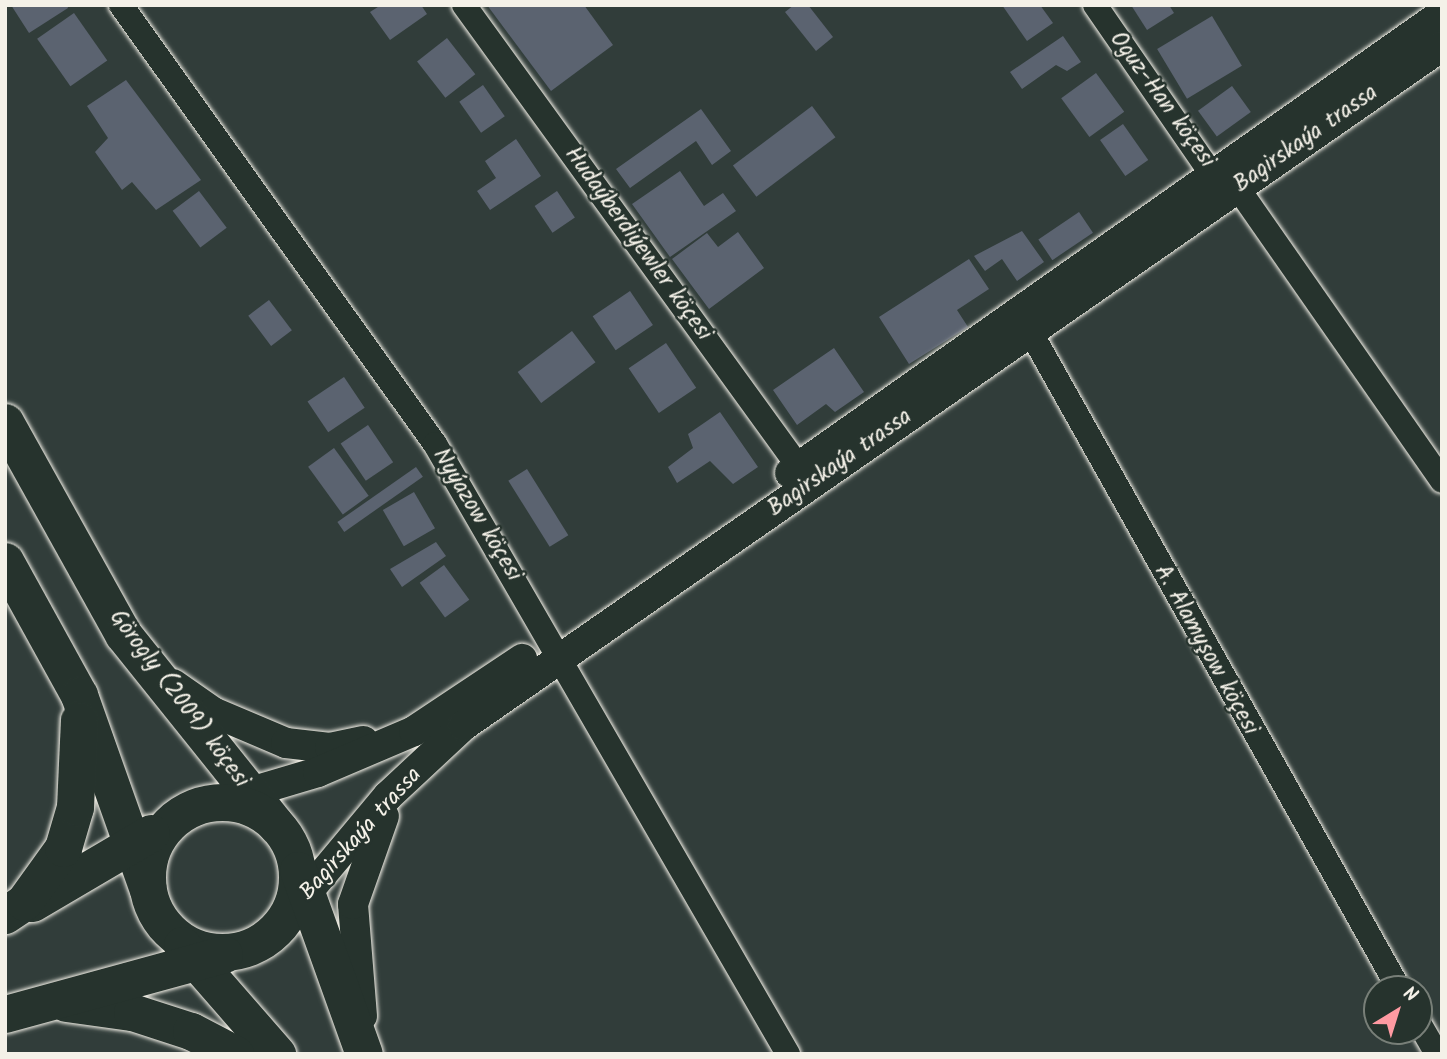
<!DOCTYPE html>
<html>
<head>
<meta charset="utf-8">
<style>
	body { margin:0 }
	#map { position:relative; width:1447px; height:1059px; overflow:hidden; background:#313d3a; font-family:Kalam,sans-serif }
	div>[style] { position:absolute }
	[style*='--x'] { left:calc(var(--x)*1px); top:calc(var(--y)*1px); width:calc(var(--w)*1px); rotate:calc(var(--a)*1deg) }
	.building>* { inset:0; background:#5b6370; transform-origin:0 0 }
	.roads { filter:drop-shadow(0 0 2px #f4f1e8) drop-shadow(0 0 2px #f4f1e8) }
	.minor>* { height:24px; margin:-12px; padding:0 12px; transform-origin:12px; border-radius:12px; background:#26332d }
	.tertiary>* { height:30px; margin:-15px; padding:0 15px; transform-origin:15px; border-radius:15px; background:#26332d }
	.primary>* { height:37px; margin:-18.5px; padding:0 18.5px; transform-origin:18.5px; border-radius:18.5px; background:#26332d }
	.primary>.ring { margin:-18.5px; padding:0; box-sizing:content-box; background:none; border:37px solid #26332d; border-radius:50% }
	span { translate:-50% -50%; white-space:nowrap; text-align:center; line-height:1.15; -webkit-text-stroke:5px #26332d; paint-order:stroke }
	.street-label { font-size:23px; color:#f4f1e8 }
	.frame { position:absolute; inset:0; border:7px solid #f4f1e8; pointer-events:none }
	.north { position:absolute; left:1363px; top:975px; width:70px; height:70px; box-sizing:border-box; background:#26332d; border:2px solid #787f78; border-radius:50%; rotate:38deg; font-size:19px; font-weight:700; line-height:28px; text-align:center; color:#f4f1e8 }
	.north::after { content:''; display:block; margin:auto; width:24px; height:32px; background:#ff9aa2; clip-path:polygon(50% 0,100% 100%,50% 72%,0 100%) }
</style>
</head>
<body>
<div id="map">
	<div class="building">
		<div style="clip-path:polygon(11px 5px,67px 5px,68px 8px,29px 33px)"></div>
		<div style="clip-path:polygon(381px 5px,421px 5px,427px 14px,390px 40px,370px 12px)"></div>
		<div style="clip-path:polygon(487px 5px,584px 5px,613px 45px,551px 91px)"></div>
		<div style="clip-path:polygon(794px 5px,808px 5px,833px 37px,816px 51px,785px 12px)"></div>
		<div style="clip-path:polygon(1002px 5px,1040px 5px,1053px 23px,1027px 41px)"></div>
		<div style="clip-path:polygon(1131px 5px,1169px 5px,1174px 13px,1147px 30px)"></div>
		<div style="left:74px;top:13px;width:58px;height:45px;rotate:55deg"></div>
		<div style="left:1212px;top:16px;width:58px;height:64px;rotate:59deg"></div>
		<div style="clip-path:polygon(1063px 36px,1081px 62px,1067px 71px,1056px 65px,1022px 89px,1010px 72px)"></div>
		<div style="left:447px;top:38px;width:46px;height:38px;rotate:52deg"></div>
		<div style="left:1096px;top:73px;width:48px;height:43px;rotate:54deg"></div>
		<div style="clip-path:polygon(126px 80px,201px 180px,156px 210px,132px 182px,122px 190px,95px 152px,108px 138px,87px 106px)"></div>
		<div style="left:483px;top:85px;width:38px;height:29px;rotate:55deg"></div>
		<div style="left:1232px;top:86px;width:32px;height:42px;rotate:54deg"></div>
		<div style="left:812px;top:106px;width:39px;height:99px;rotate:53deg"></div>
		<div style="clip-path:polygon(701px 109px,731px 151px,712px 165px,696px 141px,630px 188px,616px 169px)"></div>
		<div style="left:1123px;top:124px;width:44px;height:28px;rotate:55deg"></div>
		<div style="clip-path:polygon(516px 139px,541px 176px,490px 210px,477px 191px,496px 178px,485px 161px)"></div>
		<div style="clip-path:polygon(680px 171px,704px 206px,723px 193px,736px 211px,670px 257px,632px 204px)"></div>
		<div style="left:199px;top:191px;width:46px;height:33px;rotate:53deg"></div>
		<div style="left:557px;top:191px;width:32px;height:27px;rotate:56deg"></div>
		<div style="left:1079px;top:212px;width:25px;height:49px;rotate:56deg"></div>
		<div style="clip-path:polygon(1022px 231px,1044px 262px,1017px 281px,1002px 259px,985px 271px,974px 256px)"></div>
		<div style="clip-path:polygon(738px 232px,764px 268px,709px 309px,672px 259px,707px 233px,718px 247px)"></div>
		<div style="clip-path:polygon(969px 259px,989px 289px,957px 310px,968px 327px,909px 364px,879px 317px)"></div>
		<div style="left:630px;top:291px;width:41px;height:45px;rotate:56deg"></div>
		<div style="left:269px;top:300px;width:38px;height:26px;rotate:53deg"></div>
		<div style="left:572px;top:331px;width:39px;height:68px;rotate:53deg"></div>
		<div style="left:666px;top:343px;width:54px;height:45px;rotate:56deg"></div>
		<div style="clip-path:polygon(834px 348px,864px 392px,835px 412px,826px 404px,797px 425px,773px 390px)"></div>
		<div style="left:344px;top:377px;width:37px;height:44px;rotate:56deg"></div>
		<div style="clip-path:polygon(720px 412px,758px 467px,733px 484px,710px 461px,677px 483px,668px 467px,693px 448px,688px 434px)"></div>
		<div style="left:368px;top:425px;width:45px;height:33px;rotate:56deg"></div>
		<div style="left:334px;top:448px;width:59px;height:32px;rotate:54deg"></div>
		<div style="left:416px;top:467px;width:12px;height:96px;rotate:55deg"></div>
		<div style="left:527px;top:469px;width:78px;height:22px;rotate:58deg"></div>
		<div style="left:414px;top:492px;width:42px;height:36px;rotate:60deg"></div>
		<div style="clip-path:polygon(436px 542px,446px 556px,402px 587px,390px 569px)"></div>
		<div style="left:444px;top:565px;width:43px;height:30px;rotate:54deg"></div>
	</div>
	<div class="roads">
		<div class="minor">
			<div style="--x:121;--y:5;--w:540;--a:54.43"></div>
			<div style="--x:435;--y:444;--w:705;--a:59.94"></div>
			<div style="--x:464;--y:5;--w:588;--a:54.07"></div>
			<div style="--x:1095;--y:5;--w:203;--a:55.4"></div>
			<div style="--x:1210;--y:172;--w:31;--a:29"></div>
			<div style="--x:1237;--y:187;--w:358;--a:55.1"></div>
			<div style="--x:1021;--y:315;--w:773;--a:60.71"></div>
			<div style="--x:1419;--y:1023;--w:36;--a:60"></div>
		</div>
		<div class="tertiary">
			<div style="--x:790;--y:473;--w:797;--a:-35.15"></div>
			<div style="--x:173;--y:684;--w:49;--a:35"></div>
			<div style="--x:213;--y:712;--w:79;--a:23"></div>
			<div style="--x:286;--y:743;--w:44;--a:6.5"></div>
			<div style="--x:330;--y:748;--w:34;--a:-12"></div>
			<div style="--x:217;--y:802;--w:105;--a:-16.5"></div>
			<div style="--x:318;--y:772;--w:104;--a:-23.1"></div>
			<div style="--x:414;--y:731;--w:130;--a:-33.7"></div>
			<div style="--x:280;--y:925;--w:168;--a:-50.1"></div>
			<div style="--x:388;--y:796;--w:103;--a:-43"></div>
			<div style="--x:463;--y:726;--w:1192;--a:-34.78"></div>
			<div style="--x:362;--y:1016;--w:112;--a:-94.6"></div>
			<div style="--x:353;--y:904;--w:93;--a:-70.6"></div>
		</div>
		<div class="primary">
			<div style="--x:5;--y:422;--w:243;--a:60.9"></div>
			<div style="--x:123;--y:634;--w:246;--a:51.3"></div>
			<div style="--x:5;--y:561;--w:153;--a:61.1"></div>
			<div style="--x:79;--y:695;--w:204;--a:70.5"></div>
			<div class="ring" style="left:147px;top:802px;width:113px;height:113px"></div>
			<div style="--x:298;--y:870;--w:195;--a:70.3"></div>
			<div style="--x:32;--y:903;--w:138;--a:-30.5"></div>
			<div style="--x:5;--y:915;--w:23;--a:-34"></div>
			<div style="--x:24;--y:902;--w:67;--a:-54.2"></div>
			<div style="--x:63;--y:848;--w:43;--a:-73.7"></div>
			<div style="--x:75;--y:807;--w:87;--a:-87.4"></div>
			<div style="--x:182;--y:945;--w:145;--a:48.9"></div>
			<div style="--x:66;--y:1003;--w:67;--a:7.8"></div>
			<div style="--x:132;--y:1012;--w:62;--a:17.9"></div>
			<div style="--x:191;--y:1031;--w:50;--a:27.6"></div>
			<div style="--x:5;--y:1014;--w:227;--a:-15.3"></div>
		</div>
	</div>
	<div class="street-label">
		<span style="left:1162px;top:100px;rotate:54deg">Oguz-Han köçesi</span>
		<span style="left:1306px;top:139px;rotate:-35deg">Bagirskaýa trassa</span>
		<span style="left:638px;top:244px;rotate:54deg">Hudaýberdiýewler köçesi</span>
		<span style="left:840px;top:463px;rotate:-35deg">Bagirskaýa trassa</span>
		<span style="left:477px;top:515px;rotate:59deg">Nyýazow köçesi</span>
		<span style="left:1206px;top:650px;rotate:61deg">A. Alamyşow köçesi</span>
		<span style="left:179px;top:699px;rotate:53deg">Görogly (2009) köçesi</span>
		<span style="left:361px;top:834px;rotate:-48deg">Bagirskaýa trassa</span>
	</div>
	<div class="frame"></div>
	<div class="north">N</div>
</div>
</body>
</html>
